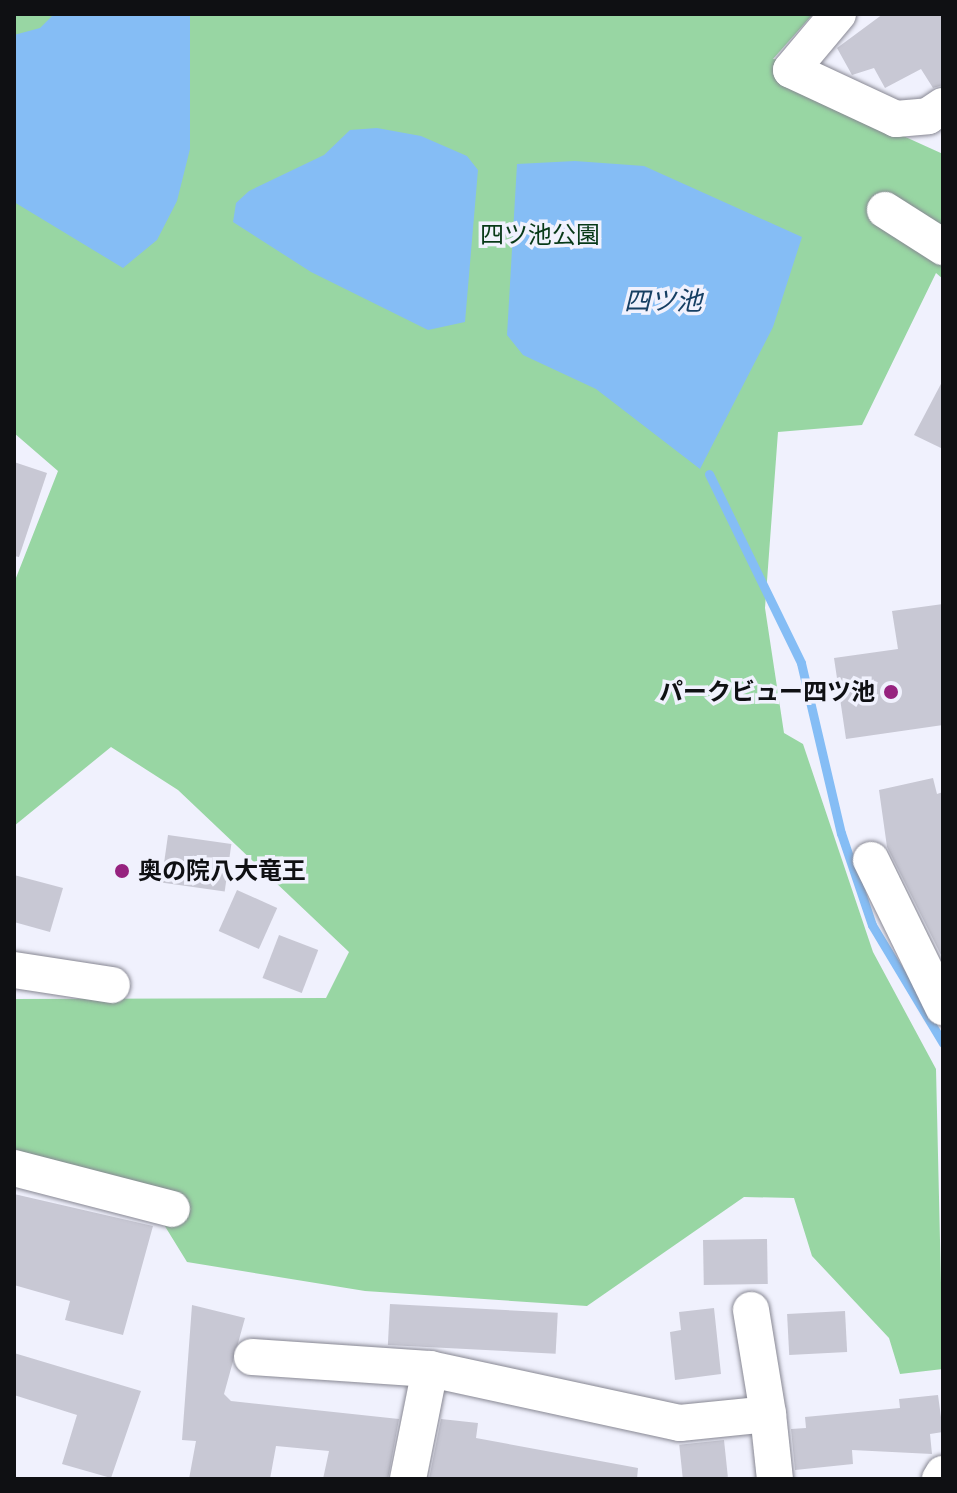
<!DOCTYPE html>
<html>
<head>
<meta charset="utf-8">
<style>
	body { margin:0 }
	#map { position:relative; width:957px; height:1493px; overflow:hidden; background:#f0f1fd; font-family:Arial,"Noto Sans JP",sans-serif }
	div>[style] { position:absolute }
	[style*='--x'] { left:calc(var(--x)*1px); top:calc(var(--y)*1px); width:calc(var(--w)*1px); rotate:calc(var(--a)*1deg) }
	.green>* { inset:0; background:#98d6a3 }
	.water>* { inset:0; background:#85bdf5 }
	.stream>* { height:9px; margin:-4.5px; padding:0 4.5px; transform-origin:4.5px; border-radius:4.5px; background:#85bdf5 }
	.building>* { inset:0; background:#c8c8d4; transform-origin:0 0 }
	.roads { filter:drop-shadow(0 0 2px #878792) drop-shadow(0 0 2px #878792) }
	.minor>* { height:36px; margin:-18px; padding:0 18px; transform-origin:18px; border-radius:18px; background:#fff }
	.dots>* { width:22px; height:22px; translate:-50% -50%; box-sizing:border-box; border:4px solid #f0f1fd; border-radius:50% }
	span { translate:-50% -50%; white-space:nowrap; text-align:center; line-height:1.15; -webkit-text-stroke:7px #f0f1fd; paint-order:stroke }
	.park-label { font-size:24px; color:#073917 }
	.poi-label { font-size:24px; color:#0f1013; font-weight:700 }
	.right { translate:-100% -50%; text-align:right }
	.left { translate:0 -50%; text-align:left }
	.water-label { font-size:26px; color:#163f63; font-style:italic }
	.frame { position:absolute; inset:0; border:16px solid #0f1013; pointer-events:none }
</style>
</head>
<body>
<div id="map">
	<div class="green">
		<div style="clip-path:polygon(14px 14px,813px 14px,773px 59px,797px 61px,890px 130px,943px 154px,943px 279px,936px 273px,862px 425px,778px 432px,765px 608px,784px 733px,803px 744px,873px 952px,936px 1069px,943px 1369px,900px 1374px,889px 1338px,812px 1256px,794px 1198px,744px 1197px,587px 1306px,365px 1291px,187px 1262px,142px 1189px,14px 1159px,14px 999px,326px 998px,349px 952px,178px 790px,111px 747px,14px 826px,14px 583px,58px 471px,14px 433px)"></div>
	</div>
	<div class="water">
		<div style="clip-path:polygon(54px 14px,190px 14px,190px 149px,177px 201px,157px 240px,123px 268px,14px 202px,14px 35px,40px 28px)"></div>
		<div style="clip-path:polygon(377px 128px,421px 136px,467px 156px,478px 170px,465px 322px,428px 330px,311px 272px,233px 222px,236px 203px,249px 191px,324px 155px,350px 130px)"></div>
		<div style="clip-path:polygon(575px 161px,644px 166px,802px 237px,773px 327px,700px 469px,596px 389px,523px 355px,507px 335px,517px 164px)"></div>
	</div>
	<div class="stream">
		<div style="--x:709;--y:474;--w:210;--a:64"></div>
		<div style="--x:801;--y:663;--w:175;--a:76.8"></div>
		<div style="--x:841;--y:833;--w:97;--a:71.4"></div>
		<div style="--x:872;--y:925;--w:138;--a:59"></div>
	</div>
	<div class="building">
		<div style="clip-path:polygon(883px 14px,943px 14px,943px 85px,933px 88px,921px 69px,885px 88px,874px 68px,852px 75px,837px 48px)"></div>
		<div style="clip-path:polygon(943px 380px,943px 449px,914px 435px)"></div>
		<div style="clip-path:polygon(14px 462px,47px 473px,19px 557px,14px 556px)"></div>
		<div style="clip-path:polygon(943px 604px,943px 725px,846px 739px,834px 658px,898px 649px,892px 611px)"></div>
		<div style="clip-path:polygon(933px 778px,937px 794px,943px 792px,943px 959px,887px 847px,879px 790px)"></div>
		<div style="left:168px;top:835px;width:64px;height:48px;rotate:8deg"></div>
		<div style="clip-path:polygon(14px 875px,63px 888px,50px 932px,14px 922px)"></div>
		<div style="left:237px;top:890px;width:44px;height:45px;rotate:24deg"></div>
		<div style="left:279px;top:935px;width:42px;height:46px;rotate:21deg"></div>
		<div style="clip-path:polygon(14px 1194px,153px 1226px,123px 1335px,65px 1320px,70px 1301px,14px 1285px)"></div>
		<div style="left:767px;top:1239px;width:45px;height:64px;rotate:89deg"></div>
		<div style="left:390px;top:1304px;width:168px;height:41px;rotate:3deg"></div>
		<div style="clip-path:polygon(192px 1305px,245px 1318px,224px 1394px,231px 1401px,399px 1419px,388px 1479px,323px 1479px,329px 1451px,276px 1446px,270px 1479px,189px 1479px,196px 1441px,182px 1440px)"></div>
		<div style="clip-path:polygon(714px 1308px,721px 1374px,675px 1380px,670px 1332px,681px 1330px,679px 1312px)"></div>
		<div style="left:845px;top:1311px;width:41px;height:58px;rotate:87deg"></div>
		<div style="clip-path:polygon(14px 1353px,141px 1391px,111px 1478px,62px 1464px,77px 1415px,14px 1395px)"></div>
		<div style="clip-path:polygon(938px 1395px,943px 1432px,930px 1434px,932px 1454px,852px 1450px,853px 1464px,795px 1470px,791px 1429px,806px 1428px,805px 1417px,900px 1408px,899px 1399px)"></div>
		<div style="clip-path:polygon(441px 1419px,478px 1423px,476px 1438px,638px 1468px,637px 1479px,429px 1479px)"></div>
		<div style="left:724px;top:1440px;width:37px;height:45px;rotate:84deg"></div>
	</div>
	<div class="roads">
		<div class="minor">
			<div style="--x:838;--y:14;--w:73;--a:130"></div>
			<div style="--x:791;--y:70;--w:116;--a:25"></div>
			<div style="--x:896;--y:119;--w:32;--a:-5"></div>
			<div style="--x:928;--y:116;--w:18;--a:-34"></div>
			<div style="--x:885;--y:210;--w:69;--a:32.5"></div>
			<div style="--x:871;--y:860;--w:164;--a:63.9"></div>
			<div style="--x:14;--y:970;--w:99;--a:8.7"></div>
			<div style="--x:14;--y:1168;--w:163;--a:14.5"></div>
			<div style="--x:751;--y:1310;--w:105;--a:80.7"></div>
			<div style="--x:252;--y:1357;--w:178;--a:3.9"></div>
			<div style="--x:430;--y:1369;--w:256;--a:12.2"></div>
			<div style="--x:680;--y:1423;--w:88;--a:-5.8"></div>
			<div style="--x:768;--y:1414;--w:65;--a:83.9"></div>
			<div style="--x:408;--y:1479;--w:112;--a:-78.7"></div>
			<div style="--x:940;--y:1479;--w:6;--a:-59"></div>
		</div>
	</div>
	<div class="dots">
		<div style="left:891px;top:692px;background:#96227f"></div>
		<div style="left:122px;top:871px;background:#96227f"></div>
	</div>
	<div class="park-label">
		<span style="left:540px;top:235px">四ツ池公園</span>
	</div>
	<div class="poi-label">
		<span class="right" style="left:875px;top:692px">パークビュー四ツ池</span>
		<span class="left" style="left:138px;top:871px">奥の院八大竜王</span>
	</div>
	<div class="water-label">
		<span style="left:663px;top:302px">四ツ池</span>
	</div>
	<div class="frame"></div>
</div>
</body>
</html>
